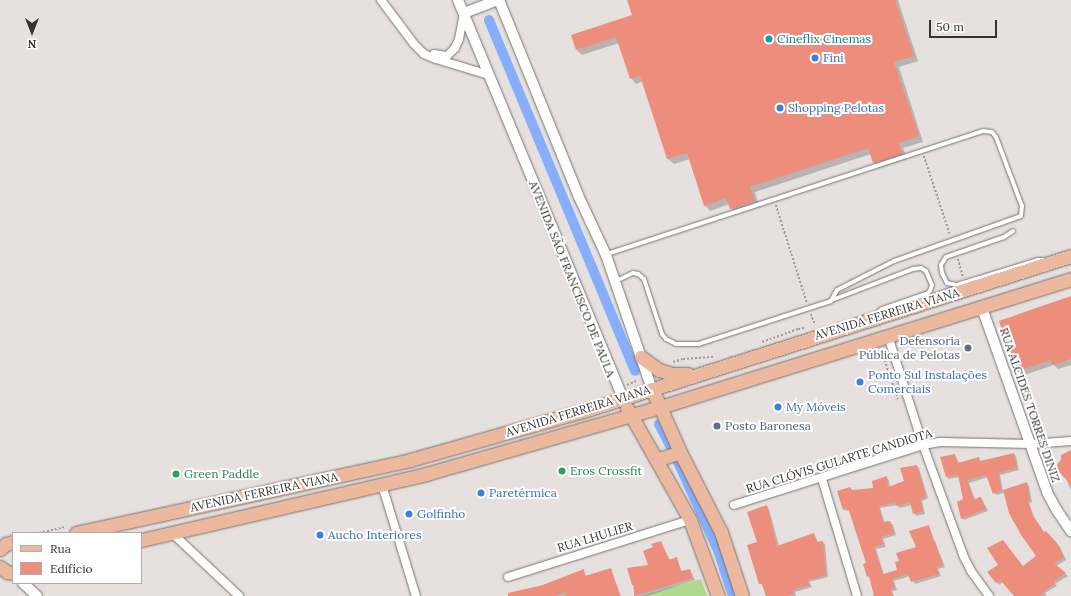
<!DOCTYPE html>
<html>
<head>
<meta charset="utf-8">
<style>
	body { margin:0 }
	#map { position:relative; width:1071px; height:596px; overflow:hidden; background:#e6e1de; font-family:Lora,serif }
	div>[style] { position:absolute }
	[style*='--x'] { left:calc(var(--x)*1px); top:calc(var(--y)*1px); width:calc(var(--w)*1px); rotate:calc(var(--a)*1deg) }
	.green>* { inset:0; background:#afd98d }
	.shadow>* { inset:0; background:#0003 }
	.canal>* { height:10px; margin:-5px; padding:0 5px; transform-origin:5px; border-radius:5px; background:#86aefb }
	.building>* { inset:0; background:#ed8d7c }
	.path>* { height:1.5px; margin-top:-0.75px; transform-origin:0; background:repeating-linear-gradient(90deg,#9f9b99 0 2px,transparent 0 4px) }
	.roads { filter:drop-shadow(0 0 1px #777371) drop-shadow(0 0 1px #777371) }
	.service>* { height:4px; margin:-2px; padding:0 2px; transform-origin:2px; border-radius:2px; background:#fff }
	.minor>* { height:8px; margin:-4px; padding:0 4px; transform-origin:4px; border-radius:4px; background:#fff }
	.tertiary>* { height:10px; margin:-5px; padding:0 5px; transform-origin:5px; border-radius:5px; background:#fff }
	.primary>* { height:13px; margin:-6.5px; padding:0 6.5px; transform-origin:6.5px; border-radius:6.5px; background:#ecb89e }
	.dots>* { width:11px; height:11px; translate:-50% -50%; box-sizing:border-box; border:2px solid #fff; border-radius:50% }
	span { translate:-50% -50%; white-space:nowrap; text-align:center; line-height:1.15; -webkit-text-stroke:4px #fff; paint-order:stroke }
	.culture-label { font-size:12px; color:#0d838f }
	.left { translate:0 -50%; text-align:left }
	.shop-label { font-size:12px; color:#366cbe }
	.street-label { font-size:12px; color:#353332 }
	.service-label { font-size:12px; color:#4e5e75 }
	.right { translate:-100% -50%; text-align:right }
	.leisure-label { font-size:12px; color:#27864d }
	.legend { position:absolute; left:12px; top:532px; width:130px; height:52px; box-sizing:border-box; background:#fff; border:1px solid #aeadad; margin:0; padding:5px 7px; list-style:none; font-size:12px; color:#353332 }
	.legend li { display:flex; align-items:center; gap:8px; height:20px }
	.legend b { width:20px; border:1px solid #aeadad }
	.north { position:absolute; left:12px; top:12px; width:40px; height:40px; -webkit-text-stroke:3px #fff; paint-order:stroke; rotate:180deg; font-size:11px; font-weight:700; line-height:16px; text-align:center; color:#353332 }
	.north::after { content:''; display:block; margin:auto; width:14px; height:18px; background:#353332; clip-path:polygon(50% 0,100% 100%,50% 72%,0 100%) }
	.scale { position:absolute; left:929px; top:20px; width:68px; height:18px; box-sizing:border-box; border:2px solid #353332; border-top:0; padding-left:5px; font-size:12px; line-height:14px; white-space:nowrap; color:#353332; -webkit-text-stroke:3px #fff; paint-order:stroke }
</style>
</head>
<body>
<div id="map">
	<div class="green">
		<div style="clip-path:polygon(701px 579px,707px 596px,642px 596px)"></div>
	</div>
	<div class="shadow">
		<div style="clip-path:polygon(628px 0,898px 0,918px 61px,899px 67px,923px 142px,903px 148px,907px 159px,879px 168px,874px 163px,871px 154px,755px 192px,759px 206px,736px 214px,729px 204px,710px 211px,705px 205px,690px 159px,674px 164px,668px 159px,643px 81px,636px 84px,631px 78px,619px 43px,582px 55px,577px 50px,633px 15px)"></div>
		<div style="clip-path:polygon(1071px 297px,1071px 365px,1058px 369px,1054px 365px,1021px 376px,1017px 371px)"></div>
		<div style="clip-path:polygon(1071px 451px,1071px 491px,1066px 478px)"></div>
		<div style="clip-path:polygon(1014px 454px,1016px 456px,1019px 470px,1000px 475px,1003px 491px,1027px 483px,1029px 486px,1032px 502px,1029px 503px,1034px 517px,1044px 533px,1046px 532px,1060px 547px,1066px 560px,1056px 566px,1068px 576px,1055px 584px,1057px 586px,1045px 593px,1047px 595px,1045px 596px,1015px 596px,1003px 582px,999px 585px,988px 572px,1023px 567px,1038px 557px,1004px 493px,996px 495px,988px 477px,969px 483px,975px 500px,981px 498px,988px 511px,964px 520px,962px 518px,958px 506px,965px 500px,959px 477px,949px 479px,947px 477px,942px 458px,955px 455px,959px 463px,978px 458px,981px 462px)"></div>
		<div style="clip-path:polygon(917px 466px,919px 468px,928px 498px,922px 501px,925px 514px,916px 516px,911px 505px,900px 508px,897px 505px,880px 508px,885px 523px,890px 522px,893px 525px,896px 535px,883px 539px,886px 547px,876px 549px,884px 575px,898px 571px,900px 562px,917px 547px,929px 527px,945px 567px,938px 569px,941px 576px,915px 584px,910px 576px,894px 581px,897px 590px,892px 591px,894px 596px,872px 596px,875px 595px,871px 579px,868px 576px,867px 564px,850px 510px,847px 511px,844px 509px,850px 488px,853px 491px,874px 488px,886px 477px,889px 480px,890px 488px,905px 482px)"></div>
		<div style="clip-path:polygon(766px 506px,769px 509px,779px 546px,814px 534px,818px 542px,823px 542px,825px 544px,828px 577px,809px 582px,812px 587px,795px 592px,796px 596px,766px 596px,749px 546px,758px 543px)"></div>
		<div style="clip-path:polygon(660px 542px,670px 560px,676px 558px,682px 572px,690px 570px,695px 580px,647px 596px,635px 596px,633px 585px,649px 566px,654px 547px)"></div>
		<div style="clip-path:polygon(583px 570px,587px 577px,611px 570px,621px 596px,523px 596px,543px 585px)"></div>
	</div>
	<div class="canal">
		<div style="--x:489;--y:20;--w:380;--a:67.4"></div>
		<div style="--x:659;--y:424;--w:25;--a:63"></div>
		<div style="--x:678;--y:462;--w:97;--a:65.6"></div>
		<div style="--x:718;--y:550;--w:48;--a:71.9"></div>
	</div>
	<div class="building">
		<div style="clip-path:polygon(627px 0,895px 0,914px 56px,894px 62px,919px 136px,899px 143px,902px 154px,873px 163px,868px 148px,750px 187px,755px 201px,730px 209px,726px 198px,704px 206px,687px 153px,667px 159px,640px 76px,630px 79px,616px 37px,576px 50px,571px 35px,632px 15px)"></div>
		<div style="clip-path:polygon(1071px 296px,1071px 359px,1053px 365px,1051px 360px,1016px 372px,999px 321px)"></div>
		<div style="clip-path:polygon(1071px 450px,1071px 485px,1055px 467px,1061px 460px,1061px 455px)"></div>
		<div style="clip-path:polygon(1014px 453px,1017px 468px,998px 473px,1002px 490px,993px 494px,986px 475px,967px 480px,974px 499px,981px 497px,986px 509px,961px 519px,957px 502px,963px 499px,958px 475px,946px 477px,940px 457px,955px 454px,958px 463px,979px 457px,980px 461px)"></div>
		<div style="clip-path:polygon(917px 465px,926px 496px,920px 499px,923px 511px,913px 514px,910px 502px,896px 506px,895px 502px,879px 506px,883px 522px,890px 521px,894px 533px,881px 537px,884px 544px,874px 547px,883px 574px,897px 570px,895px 562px,899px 561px,896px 553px,916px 547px,909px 531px,929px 525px,934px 542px,935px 541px,943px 565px,936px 567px,939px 574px,911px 582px,908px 574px,892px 579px,895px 588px,890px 589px,893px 596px,874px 596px,869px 576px,867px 577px,863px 564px,866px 563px,848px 508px,843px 510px,837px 491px,850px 487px,852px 490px,873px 488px,872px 481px,887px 476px,888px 487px,904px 481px,900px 468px)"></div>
		<div style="clip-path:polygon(1027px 482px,1030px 500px,1028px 501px,1032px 514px,1044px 532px,1046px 531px,1057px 543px,1064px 557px,1054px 563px,1066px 573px,1054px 581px,1055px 584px,1044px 591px,1045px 592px,1040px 596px,1014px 596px,1000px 580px,996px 583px,987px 572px,998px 565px,987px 548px,1003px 540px,1023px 566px,1036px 556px,1021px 535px,1009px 513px,1003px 490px)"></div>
		<div style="clip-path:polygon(767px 505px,777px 546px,814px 533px,817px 542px,823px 541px,826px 575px,808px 580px,810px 585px,793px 590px,794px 594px,787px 596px,766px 596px,762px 584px,759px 584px,747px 545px,757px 542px,747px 512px)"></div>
		<div style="clip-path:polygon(661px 541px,669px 560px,677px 557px,681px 571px,690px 569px,693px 578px,634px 596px,634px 585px,632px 585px,627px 568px,648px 565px,643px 551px,653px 547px,651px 544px)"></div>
		<div style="clip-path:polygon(611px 568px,620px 596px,566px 596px,565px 593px,555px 596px,508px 596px,508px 593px,543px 585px,584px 569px,585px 576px)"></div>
	</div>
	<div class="path">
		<div style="--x:924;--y:156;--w:82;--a:71.6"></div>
		<div style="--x:776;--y:205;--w:103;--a:72.4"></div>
		<div style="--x:958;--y:259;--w:18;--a:74"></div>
		<div style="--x:811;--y:314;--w:12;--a:70"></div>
		<div style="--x:762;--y:342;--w:38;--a:-20"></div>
		<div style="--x:798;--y:329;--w:7;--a:-8"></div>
		<div style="--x:881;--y:349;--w:53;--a:71.2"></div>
		<div style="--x:673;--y:362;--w:10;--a:-17"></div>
		<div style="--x:683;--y:359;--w:32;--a:-4"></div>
		<div style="--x:627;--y:385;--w:12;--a:-24"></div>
		<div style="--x:39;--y:533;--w:28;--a:-13"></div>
	</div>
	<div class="roads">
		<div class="service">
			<div style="--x:1013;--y:231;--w:11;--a:146"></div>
			<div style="--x:1004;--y:237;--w:61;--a:161"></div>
			<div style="--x:946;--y:257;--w:9;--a:122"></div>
			<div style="--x:941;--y:265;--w:8;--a:83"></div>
			<div style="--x:942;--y:273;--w:11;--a:63"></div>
			<div style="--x:947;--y:283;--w:10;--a:11"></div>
			<div style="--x:957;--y:285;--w:85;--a:-17.2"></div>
			<div style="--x:1038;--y:260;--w:5;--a:0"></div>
			<div style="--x:607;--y:254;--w:396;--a:-18.1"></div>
			<div style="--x:983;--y:131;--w:9;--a:6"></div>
			<div style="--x:992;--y:132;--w:6;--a:51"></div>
			<div style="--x:996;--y:137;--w:74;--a:69.4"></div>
			<div style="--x:1022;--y:206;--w:10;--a:96"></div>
			<div style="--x:1021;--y:216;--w:135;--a:160.5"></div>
			<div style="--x:894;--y:261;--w:64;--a:153"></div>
			<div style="--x:837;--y:290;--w:13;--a:119"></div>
			<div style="--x:831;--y:301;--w:139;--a:162"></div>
			<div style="--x:699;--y:344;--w:23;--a:180"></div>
			<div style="--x:676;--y:344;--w:11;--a:-153"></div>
			<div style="--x:666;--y:339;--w:6;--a:-129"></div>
			<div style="--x:662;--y:334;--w:58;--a:-108.1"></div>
			<div style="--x:644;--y:279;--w:8;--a:-140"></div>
			<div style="--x:638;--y:274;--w:5;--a:-169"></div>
			<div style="--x:633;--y:273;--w:19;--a:155"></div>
			<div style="--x:832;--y:300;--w:87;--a:-20.9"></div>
			<div style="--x:913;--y:269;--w:8;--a:-7"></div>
			<div style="--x:921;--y:268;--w:6;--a:31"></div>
			<div style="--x:926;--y:271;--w:15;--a:67"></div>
			<div style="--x:932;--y:285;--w:6;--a:108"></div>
			<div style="--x:930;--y:291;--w:5;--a:143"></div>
			<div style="--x:926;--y:294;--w:46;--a:161.2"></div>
			<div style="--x:882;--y:309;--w:6;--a:141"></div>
		</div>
		<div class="minor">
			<div style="--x:381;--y:0;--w:55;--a:53.1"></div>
			<div style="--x:414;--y:44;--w:14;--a:45"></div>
			<div style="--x:424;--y:54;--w:13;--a:23"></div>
			<div style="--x:436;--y:59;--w:55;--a:16.8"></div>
			<div style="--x:434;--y:54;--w:13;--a:9"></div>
			<div style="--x:447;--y:56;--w:11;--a:-45"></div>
			<div style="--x:455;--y:48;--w:10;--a:-66"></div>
			<div style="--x:459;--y:39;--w:26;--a:-79"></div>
			<div style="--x:888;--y:336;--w:114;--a:72.2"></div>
			<div style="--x:923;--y:445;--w:119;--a:69.9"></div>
			<div style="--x:964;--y:557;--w:16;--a:63"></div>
			<div style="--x:971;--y:571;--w:31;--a:54"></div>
			<div style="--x:822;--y:479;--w:122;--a:73.3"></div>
			<div style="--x:382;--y:485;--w:116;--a:73"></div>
			<div style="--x:734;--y:505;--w:198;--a:-17.6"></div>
			<div style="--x:923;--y:445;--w:17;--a:-10"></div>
			<div style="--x:940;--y:442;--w:91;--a:1.3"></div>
			<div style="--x:1031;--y:444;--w:40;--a:-4.3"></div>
			<div style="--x:172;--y:533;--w:92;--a:43.2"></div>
			<div style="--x:508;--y:577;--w:191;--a:-17.4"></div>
		</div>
		<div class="tertiary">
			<div style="--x:458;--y:0;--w:432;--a:67.5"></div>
			<div style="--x:499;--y:0;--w:210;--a:67.9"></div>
			<div style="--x:578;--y:195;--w:66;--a:65"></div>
			<div style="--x:606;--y:255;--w:142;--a:71.1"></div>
			<div style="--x:464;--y:13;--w:36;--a:-21"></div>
			<div style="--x:982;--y:308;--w:195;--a:70.5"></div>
			<div style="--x:1047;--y:492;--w:19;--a:62"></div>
			<div style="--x:1056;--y:509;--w:27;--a:56"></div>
			<div style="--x:23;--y:583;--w:19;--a:43"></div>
		</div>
		<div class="primary">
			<div style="--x:641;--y:357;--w:22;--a:36"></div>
			<div style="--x:659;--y:370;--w:15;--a:16"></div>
			<div style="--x:673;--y:374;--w:15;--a:0"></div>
			<div style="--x:652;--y:389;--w:69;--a:66"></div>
			<div style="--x:680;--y:452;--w:90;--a:62.9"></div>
			<div style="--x:721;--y:532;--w:67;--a:71.8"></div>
			<div style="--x:627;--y:408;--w:129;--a:60.6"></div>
			<div style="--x:690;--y:520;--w:81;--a:69.8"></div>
			<div style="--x:656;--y:460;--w:25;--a:-18"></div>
			<div style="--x:76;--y:533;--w:342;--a:-12.3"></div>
			<div style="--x:410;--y:460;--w:187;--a:-15.8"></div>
			<div style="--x:590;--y:409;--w:505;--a:-17.65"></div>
			<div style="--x:141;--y:540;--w:293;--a:-13"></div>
			<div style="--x:426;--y:474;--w:243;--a:-16"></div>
			<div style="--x:660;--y:407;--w:430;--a:-17.3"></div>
			<div style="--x:0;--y:549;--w:8;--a:-40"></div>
			<div style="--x:6;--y:544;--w:7;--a:-16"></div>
			<div style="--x:0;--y:567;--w:9;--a:36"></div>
			<div style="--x:7;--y:572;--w:6;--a:9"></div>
		</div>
	</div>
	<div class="dots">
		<div style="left:769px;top:39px;background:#0f9aa8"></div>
		<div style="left:815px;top:58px;background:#3f7fe0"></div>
		<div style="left:780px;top:108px;background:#3f7fe0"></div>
		<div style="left:968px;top:348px;background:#5c6f8a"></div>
		<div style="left:860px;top:382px;background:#3f7fe0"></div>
		<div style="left:778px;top:407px;background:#3f7fe0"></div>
		<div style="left:717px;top:426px;background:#5c6f8a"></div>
		<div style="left:562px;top:471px;background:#2e9e5b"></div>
		<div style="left:176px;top:474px;background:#2e9e5b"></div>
		<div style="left:481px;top:493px;background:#3f7fe0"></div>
		<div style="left:409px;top:514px;background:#3f7fe0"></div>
		<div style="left:320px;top:535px;background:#3f7fe0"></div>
	</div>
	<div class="culture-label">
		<span class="left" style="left:777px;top:39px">Cineflix Cinemas</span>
	</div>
	<div class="shop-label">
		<span class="left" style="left:823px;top:58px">Fini</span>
		<span class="left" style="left:788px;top:108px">Shopping Pelotas</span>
		<span class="left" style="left:868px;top:382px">Ponto Sul Instalações<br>Comerciais</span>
		<span class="left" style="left:786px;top:407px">My Móveis</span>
		<span class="left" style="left:489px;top:493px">Paretérmica</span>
		<span class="left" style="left:417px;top:514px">Golfinho</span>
		<span class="left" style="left:328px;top:535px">Aucho Interiores</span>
	</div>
	<div class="street-label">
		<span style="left:572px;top:279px;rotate:68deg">AVENIDA SÃO FRANCISCO DE PAULA</span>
		<span style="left:887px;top:314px;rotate:-17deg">AVENIDA FERREIRA VIANA</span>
		<span style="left:1030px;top:405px;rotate:71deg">RUA ALCIDES TORRES DINIZ</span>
		<span style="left:578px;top:411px;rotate:-17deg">AVENIDA FERREIRA VIANA</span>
		<span style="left:839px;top:461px;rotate:-17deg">RUA CLÓVIS GULARTE CANDIOTA</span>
		<span style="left:264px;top:492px;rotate:-12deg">AVENIDA FERREIRA VIANA</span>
		<span style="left:595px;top:537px;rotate:-17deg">RUA LHULIER</span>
	</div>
	<div class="service-label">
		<span class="right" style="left:960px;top:348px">Defensoria<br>Pública de Pelotas</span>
		<span class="left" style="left:725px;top:426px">Posto Baronesa</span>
	</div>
	<div class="leisure-label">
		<span class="left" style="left:570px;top:471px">Eros Crossfit</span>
		<span class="left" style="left:184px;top:474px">Green Paddle</span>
	</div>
	<ul class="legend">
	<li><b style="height:5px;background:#ecb89e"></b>Rua</li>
	<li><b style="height:11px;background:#ed8d7c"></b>Edifício</li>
	</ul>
	<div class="north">N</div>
	<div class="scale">50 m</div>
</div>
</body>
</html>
